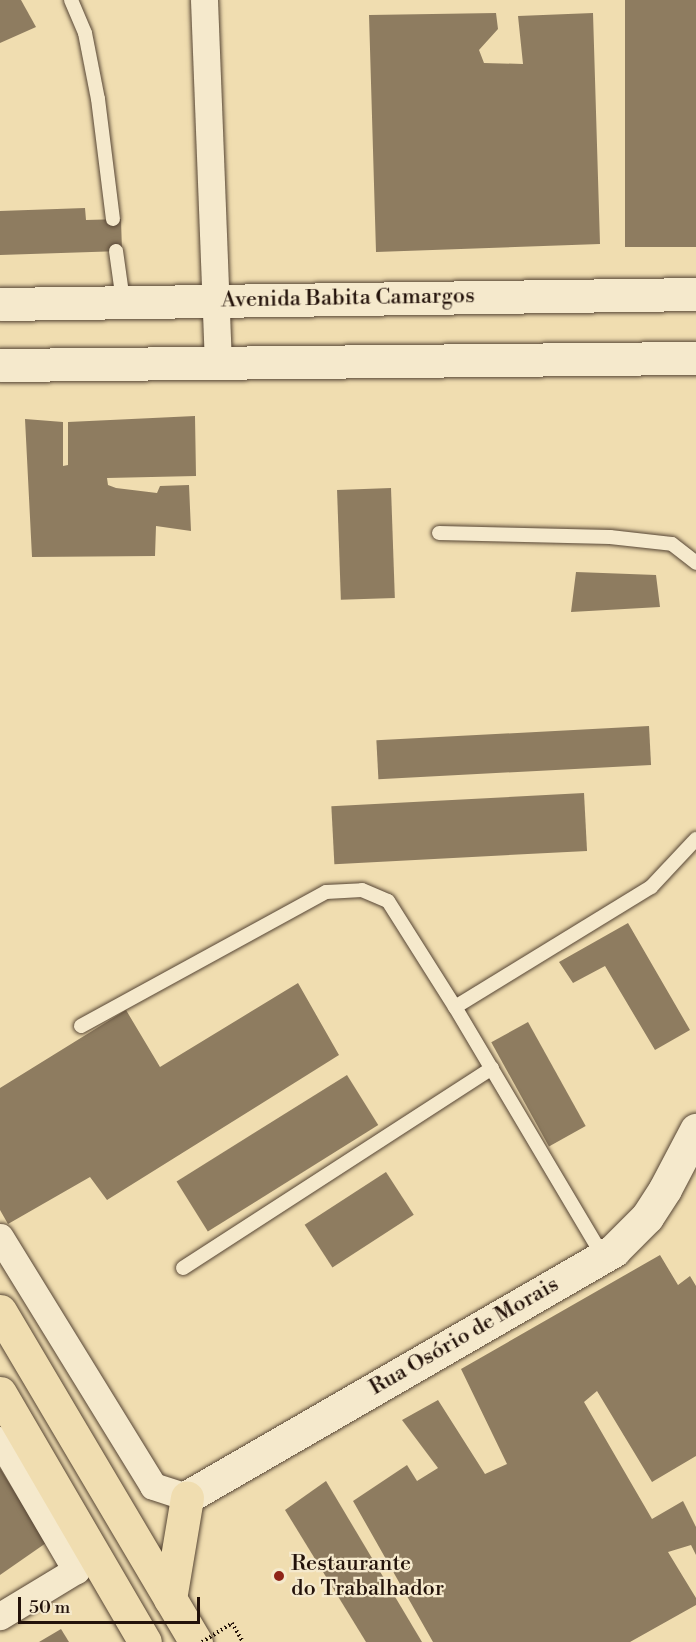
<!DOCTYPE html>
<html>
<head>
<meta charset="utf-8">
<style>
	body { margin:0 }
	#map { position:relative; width:696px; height:1642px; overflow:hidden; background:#f0ddb0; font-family:"Libre Bodoni",serif }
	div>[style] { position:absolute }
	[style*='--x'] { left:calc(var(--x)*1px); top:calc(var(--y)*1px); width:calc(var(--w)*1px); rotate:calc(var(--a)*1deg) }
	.building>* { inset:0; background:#8e7c60; transform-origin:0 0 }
	.path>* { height:4px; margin-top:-2px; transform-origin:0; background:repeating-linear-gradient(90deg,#23120a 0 1.5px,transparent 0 4.5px) }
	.roads { filter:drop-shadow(0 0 2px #564534) drop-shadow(0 0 2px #564534) }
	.lane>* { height:14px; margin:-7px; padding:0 7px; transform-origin:7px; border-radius:7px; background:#f5e9cc }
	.street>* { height:27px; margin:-13.5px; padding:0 13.5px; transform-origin:13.5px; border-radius:13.5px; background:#f5e9cc }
	.secondary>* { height:33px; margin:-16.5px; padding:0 16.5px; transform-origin:16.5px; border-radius:16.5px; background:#f5e9cc }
	.highway>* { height:33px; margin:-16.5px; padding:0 16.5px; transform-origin:16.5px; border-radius:16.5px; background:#f0ddb0 }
	.path-bridge>* { height:4px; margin-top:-2px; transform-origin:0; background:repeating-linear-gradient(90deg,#23120a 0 1.5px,transparent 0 4.5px) }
	.dots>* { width:16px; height:16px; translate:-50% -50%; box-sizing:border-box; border:3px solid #f5e9cc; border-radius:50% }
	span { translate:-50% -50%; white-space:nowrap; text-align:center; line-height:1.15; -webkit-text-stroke:4.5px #f5e9cc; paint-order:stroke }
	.street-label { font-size:22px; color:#23120a }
	.poi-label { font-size:22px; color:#23120a }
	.left { translate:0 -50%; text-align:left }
	.scale { position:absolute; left:18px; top:1597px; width:182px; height:27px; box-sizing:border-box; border:3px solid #23120a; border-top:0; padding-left:8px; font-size:18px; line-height:21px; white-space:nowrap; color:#23120a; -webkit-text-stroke:4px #f5e9cc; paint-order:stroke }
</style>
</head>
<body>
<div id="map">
	<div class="building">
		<div style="clip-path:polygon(0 0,21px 0,36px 27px,0 43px)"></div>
		<div style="left:625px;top:0;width:71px;height:247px"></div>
		<div style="clip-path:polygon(496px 13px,498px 29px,479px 50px,484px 63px,523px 64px,518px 16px,593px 13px,600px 244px,376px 252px,369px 15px)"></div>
		<div style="clip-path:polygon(85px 208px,86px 220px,121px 219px,122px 251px,0 255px,0 211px)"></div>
		<div style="clip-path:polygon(195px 416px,196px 476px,107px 478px,108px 485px,116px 488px,157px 493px,160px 486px,189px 485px,191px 531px,156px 526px,155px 556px,32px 557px,25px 419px,63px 422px,63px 466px,68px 465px,68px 422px)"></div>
		<div style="left:391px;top:488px;width:110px;height:54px;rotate:88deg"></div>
		<div style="clip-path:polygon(576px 572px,656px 575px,660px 607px,571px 612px)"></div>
		<div style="left:649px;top:726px;width:39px;height:273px;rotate:87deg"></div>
		<div style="left:584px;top:793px;width:58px;height:253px;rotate:87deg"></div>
		<div style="clip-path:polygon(628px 923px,690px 1030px,655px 1050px,605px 966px,573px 983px,559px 962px)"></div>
		<div style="clip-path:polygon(298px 983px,339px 1055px,107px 1200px,90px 1177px,8px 1224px,0 1210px,0 1088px,126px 1010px,160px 1067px)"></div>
		<div style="left:528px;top:1022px;width:119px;height:42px;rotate:61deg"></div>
		<div style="left:347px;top:1075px;width:59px;height:201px;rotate:58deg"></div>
		<div style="left:386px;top:1172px;width:51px;height:97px;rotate:57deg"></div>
		<div style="clip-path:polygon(660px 1255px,678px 1285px,690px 1276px,696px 1286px,696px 1456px,652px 1482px,597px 1391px,584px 1402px,652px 1519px,683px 1501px,696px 1527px,696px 1555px,691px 1545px,668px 1552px,696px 1598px,696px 1605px,630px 1642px,433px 1642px,353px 1501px,407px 1465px,417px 1481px,438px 1468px,402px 1420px,438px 1400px,485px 1474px,507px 1464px,461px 1369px)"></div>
		<div style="clip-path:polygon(0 1468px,46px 1543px,0 1575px)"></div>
		<div style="clip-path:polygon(326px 1481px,422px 1642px,366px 1642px,285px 1510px)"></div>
		<div style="clip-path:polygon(61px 1629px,69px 1642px,39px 1642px)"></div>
	</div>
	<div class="path">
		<div style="--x:232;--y:1623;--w:22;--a:60"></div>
	</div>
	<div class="roads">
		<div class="lane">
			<div style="--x:71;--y:0;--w:36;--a:67"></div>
			<div style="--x:85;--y:33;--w:67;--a:78.9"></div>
			<div style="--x:98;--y:99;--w:121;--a:82.9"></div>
			<div style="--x:116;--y:251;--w:50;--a:82"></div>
			<div style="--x:439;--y:533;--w:171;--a:1.3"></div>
			<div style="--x:610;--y:537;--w:62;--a:6.4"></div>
			<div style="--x:672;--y:544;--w:31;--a:38"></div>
			<div style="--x:455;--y:1007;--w:230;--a:-31.5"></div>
			<div style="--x:651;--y:887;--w:66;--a:-46.8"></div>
			<div style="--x:81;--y:1026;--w:279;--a:-28.7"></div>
			<div style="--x:326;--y:892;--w:36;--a:-3"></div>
			<div style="--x:362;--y:890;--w:28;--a:23"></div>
			<div style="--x:388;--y:901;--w:125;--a:57.7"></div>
			<div style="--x:455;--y:1007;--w:290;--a:59.3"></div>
			<div style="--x:183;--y:1268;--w:368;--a:-32.9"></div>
		</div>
		<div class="street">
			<div style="--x:204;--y:0;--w:362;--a:87.8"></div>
			<div style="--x:0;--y:1237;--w:292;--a:58.4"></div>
			<div style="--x:153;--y:1486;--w:36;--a:18"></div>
			<div style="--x:0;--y:1440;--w:151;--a:59.7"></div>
			<div style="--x:76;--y:1570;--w:89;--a:148.8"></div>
		</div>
		<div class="secondary">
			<div style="--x:0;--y:304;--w:696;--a:-0.82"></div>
			<div style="--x:0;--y:365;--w:696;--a:-0.58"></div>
			<div style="--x:187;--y:1497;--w:493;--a:-30"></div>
			<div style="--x:614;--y:1250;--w:47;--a:-45"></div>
			<div style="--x:647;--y:1217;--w:33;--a:-57"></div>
			<div style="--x:665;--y:1189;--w:67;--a:-62.3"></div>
		</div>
		<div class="highway">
			<div style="--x:0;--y:1311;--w:385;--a:59.4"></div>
			<div style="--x:0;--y:1393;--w:288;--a:59.8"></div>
			<div style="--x:170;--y:1599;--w:103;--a:-80.5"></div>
		</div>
	</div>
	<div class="path-bridge">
		<div style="--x:202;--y:1642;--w:36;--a:-32"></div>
	</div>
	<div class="dots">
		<div style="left:279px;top:1576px;background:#8f2418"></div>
	</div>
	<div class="street-label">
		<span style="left:348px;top:298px;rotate:-1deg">Avenida Babita Camargos</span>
		<span style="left:464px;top:1336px;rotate:-30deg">Rua Osório de Morais</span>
	</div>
	<div class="poi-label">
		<span class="left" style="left:291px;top:1576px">Restaurante<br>do Trabalhador</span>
	</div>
	<div class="scale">50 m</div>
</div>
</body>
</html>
